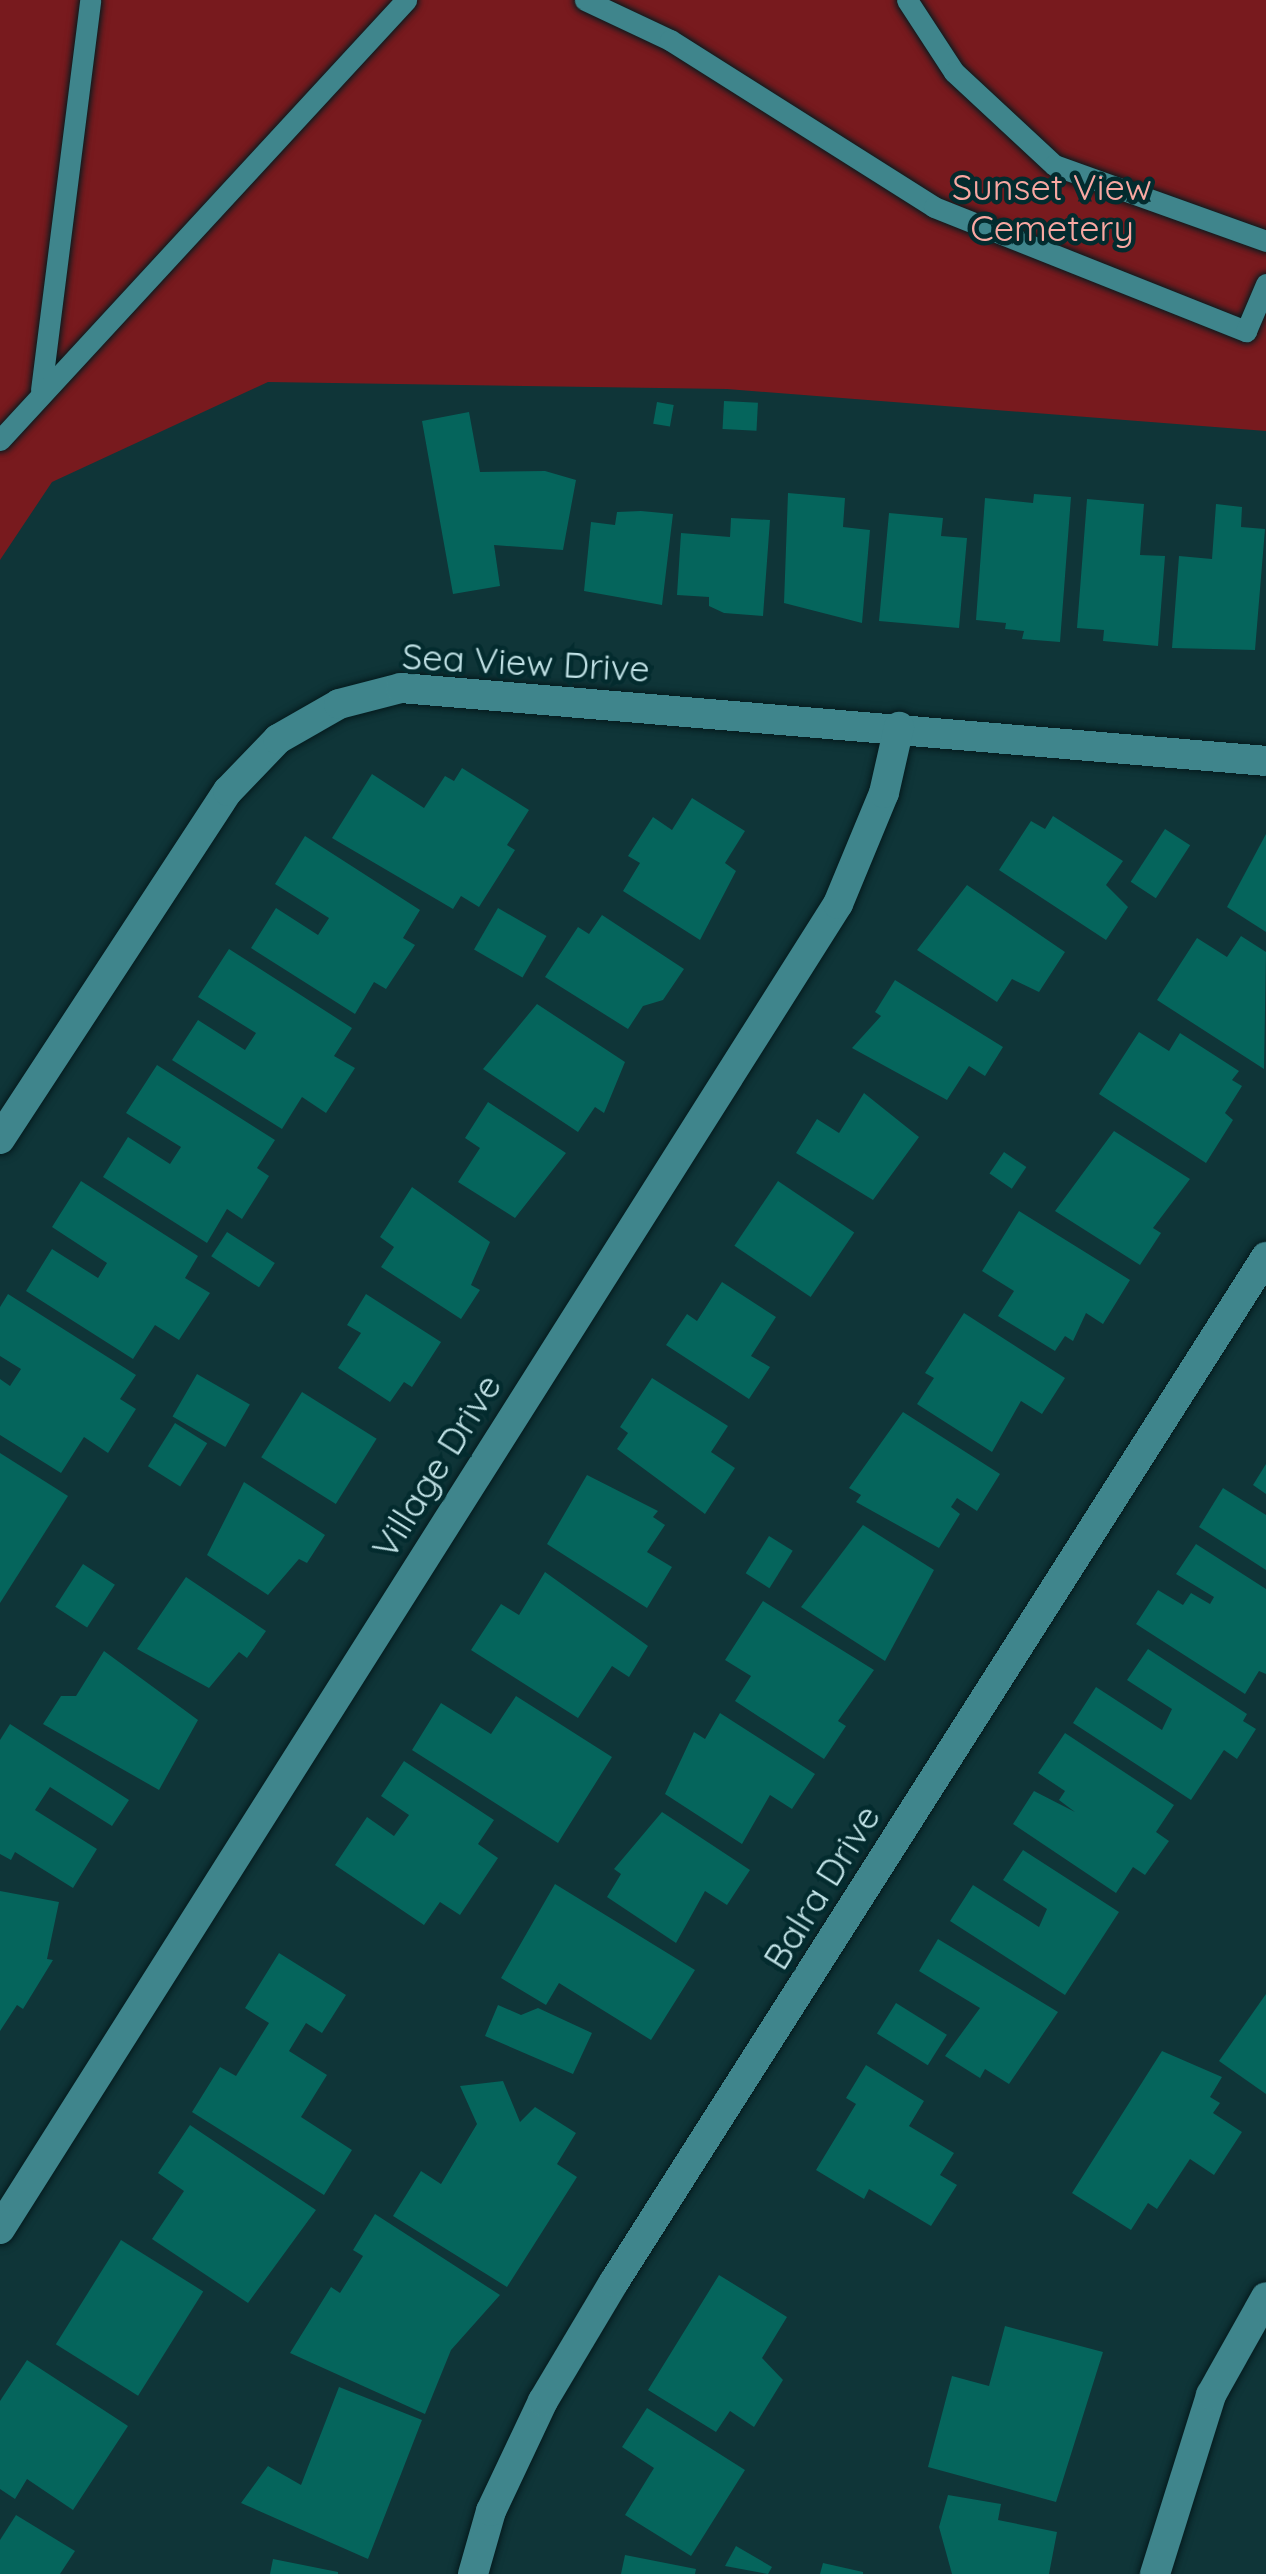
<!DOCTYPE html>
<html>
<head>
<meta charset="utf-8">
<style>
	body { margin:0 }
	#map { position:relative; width:1266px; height:2574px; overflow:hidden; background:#0f3538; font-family:Quicksand,sans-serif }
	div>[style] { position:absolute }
	.green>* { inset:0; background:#781a1e }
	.building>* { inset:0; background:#05655c; transform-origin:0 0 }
	.roads { filter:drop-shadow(0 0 3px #051a1d) drop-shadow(0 0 3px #051a1d) }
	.lane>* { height:21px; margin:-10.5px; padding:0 10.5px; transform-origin:10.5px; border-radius:10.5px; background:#3f858c }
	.street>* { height:30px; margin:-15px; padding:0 15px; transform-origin:15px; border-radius:15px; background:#3f858c }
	span { translate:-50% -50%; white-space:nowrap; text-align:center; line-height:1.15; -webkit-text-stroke:9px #032b2e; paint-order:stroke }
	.park-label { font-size:36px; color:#f9a8a2 }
	.street-label { font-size:36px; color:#c0e1e5 }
</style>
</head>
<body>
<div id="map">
	<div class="green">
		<div style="clip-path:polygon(0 0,1266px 0,1266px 431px,727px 389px,268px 382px,52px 482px,0 560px)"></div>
	</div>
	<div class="building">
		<div style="left:724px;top:401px;width:34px;height:28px;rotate:3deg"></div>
		<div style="left:657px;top:402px;width:17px;height:22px;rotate:10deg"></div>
		<div style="clip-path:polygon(469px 412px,480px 472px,545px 471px,576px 480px,563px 550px,494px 545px,500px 586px,453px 594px,422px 421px)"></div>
		<div style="clip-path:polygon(788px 493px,845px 498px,843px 527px,870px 530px,862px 623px,784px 603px)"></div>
		<div style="clip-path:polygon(1034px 494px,1071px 497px,1060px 642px,1022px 639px,1024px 631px,1005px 629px,1006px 623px,976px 620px,985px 498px,1033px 503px)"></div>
		<div style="clip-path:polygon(1087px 499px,1144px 504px,1140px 555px,1165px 556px,1158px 646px,1103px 641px,1104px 630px,1077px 628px)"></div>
		<div style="clip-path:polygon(1216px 504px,1242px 507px,1241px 527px,1265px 529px,1255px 650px,1172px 648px,1179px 556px,1212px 559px)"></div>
		<div style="clip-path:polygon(641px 511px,673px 514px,662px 605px,584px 591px,591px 522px,615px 525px,617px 512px)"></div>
		<div style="clip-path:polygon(889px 513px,943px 518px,941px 536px,967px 538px,959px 628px,879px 621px)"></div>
		<div style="clip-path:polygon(731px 518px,770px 520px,763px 616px,724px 613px,709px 606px,709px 597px,677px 595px,681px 533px,730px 537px)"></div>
		<div style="clip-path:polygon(462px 768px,529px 810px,507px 845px,515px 850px,479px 907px,461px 896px,453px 909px,332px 838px,372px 774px,424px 808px,445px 776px,454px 781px)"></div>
		<div style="clip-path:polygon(692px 798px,745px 831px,725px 863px,736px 871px,700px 940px,623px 891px,640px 863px,628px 856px,653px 817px,672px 830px)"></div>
		<div style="clip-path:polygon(1053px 816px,1123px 861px,1106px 885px,1128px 907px,1106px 940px,999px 870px,1031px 821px,1045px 829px)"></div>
		<div style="left:1165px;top:829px;width:30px;height:63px;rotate:33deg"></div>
		<div style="clip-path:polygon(1266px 834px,1266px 932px,1227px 907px)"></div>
		<div style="clip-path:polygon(305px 836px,420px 910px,403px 938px,415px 945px,386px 989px,374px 982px,355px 1014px,251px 948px,276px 908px,318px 935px,329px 918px,275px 884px)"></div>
		<div style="clip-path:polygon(967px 885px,1065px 952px,1039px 992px,1012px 979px,997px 1002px,917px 950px)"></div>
		<div style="left:498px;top:908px;width:56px;height:48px;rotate:30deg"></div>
		<div style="clip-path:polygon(602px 915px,684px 969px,663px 1000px,643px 1006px,628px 1029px,545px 977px,578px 927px,589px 934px)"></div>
		<div style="clip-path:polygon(1241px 936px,1266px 952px,1264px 1069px,1157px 1000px,1197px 938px,1227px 957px)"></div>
		<div style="clip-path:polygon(229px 949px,352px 1028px,334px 1056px,355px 1068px,326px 1113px,302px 1097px,282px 1129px,172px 1060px,198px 1020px,245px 1050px,256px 1033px,198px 997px)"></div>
		<div style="clip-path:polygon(895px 980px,1003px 1047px,985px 1076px,969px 1066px,947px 1100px,852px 1048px,881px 1016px,875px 1012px)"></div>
		<div style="clip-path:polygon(537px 1004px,625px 1062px,604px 1113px,595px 1107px,578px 1132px,483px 1069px)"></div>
		<div style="clip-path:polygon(1139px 1032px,1169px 1051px,1180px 1033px,1239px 1071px,1232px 1080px,1242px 1086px,1225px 1113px,1233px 1120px,1206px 1163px,1099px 1094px)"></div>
		<div style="clip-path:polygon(157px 1065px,275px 1140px,257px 1168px,269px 1176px,242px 1219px,227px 1209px,207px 1243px,103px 1177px,128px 1137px,170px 1164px,181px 1147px,126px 1113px)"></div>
		<div style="clip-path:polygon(864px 1093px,919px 1137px,873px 1200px,796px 1153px,817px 1119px,839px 1133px)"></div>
		<div style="clip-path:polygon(488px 1102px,566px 1153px,515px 1218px,458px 1182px,480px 1148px,465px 1138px)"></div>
		<div style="clip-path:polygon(1114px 1131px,1190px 1179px,1153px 1228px,1161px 1233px,1140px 1265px,1055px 1211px)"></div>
		<div style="left:1004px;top:1152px;width:27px;height:26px;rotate:34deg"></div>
		<div style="clip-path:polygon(81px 1181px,198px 1256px,185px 1278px,210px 1293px,179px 1340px,155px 1325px,133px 1359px,26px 1291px,52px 1249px,98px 1278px,107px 1263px,52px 1227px)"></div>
		<div style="left:778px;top:1181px;width:92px;height:78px;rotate:34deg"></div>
		<div style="clip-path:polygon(412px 1187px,490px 1242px,471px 1285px,480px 1290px,461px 1319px,381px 1267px,394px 1247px,380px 1237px)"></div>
		<div style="clip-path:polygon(1019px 1211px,1130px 1280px,1103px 1324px,1086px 1313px,1073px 1341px,1065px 1336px,1055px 1351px,998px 1316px,1014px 1291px,982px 1271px)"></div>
		<div style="left:227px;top:1232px;width:57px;height:29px;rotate:33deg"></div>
		<div style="clip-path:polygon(722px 1282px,776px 1317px,751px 1356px,770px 1367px,749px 1399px,666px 1345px,687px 1314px,697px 1321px)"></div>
		<div style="clip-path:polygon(8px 1294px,136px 1375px,120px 1399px,136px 1409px,108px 1453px,84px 1437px,61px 1473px,0 1435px,0 1379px,10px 1386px,21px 1369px,0 1356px,0 1307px)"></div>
		<div style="clip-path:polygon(366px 1294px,441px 1342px,412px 1387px,404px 1382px,390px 1402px,338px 1368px,361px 1333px,347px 1325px)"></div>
		<div style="clip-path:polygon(964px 1313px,1065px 1378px,1042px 1414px,1021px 1401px,992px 1452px,917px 1404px,934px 1378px,925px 1373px)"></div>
		<div style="left:197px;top:1374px;width:61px;height:49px;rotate:30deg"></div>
		<div style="clip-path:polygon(652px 1378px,728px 1426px,711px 1452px,735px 1468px,705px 1514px,617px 1449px,628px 1433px,620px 1427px)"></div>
		<div style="left:302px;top:1392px;width:88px;height:77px;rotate:32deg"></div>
		<div style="clip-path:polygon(903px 1412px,1000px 1474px,977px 1511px,957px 1498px,951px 1507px,960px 1514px,939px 1548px,856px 1502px,861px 1495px,849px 1488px)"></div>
		<div style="left:175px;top:1423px;width:38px;height:51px;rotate:32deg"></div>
		<div style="clip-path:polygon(0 1453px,68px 1496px,0 1603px)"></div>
		<div style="clip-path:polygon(1266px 1464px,1266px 1494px,1253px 1485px)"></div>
		<div style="clip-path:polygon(587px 1475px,658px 1511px,653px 1517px,665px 1525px,647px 1552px,672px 1567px,647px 1608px,547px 1544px)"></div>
		<div style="clip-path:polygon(244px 1482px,325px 1535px,307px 1563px,299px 1559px,268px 1595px,207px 1555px)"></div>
		<div style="clip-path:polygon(1223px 1488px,1266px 1515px,1266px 1570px,1199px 1527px)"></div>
		<div style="clip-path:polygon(863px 1525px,934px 1570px,885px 1661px,801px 1607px)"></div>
		<div style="left:769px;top:1536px;width:28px;height:44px;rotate:32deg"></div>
		<div style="clip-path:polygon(1196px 1544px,1266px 1589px,1266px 1674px,1259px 1671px,1245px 1694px,1136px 1624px,1158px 1590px,1183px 1605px,1191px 1593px,1210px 1604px,1214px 1597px,1176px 1574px)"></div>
		<div style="left:83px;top:1564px;width:38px;height:51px;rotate:33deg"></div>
		<div style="clip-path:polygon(545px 1572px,648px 1646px,629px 1677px,612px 1666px,578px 1718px,471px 1650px,501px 1604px,519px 1615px)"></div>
		<div style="clip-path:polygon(186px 1577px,266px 1631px,247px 1658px,239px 1652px,209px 1688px,137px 1649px)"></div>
		<div style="clip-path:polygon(763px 1601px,874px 1670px,838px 1721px,846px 1726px,824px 1759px,735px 1701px,751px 1676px,725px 1660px)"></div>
		<div style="clip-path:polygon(1148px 1649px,1247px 1714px,1243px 1721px,1256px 1729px,1237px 1759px,1224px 1750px,1191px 1800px,1073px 1723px,1096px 1687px,1162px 1730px,1172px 1709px,1127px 1680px)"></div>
		<div style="clip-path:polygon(104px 1651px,198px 1720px,159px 1790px,43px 1724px,61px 1696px,76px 1696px)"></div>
		<div style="clip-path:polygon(516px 1696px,612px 1757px,558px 1843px,412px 1750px,441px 1703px,491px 1734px)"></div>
		<div style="clip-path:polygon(720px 1713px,815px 1774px,792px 1809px,770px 1795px,742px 1844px,665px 1794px,694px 1732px,705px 1739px)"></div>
		<div style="clip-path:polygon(10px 1724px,129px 1800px,112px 1826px,50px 1787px,35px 1810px,97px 1849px,73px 1888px,15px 1852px,11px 1860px,0 1854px,0 1740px)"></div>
		<div style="clip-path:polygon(1065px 1733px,1174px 1805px,1156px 1832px,1169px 1841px,1145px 1875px,1133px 1867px,1116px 1893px,1013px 1824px,1034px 1791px,1075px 1812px,1059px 1800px,1065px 1791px,1038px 1773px)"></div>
		<div style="clip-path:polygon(404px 1761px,494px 1820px,478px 1844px,498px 1858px,460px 1915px,440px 1902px,424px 1925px,335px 1865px,367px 1817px,394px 1836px,409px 1815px,381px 1796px)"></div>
		<div style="clip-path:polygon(662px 1812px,750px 1870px,727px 1905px,705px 1891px,676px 1943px,607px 1897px,621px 1874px,614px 1869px)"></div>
		<div style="clip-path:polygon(1023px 1850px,1119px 1912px,1065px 1995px,950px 1921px,973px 1885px,1039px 1927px,1047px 1909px,1003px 1880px)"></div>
		<div style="clip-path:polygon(555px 1884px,695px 1970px,651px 2040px,559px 1983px,546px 2005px,501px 1978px)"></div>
		<div style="clip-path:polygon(0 1891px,59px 1902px,47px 1959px,53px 1960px,23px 2009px,17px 2005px,0 2031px)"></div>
		<div style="clip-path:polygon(938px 1939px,1058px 2012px,1009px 2084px,985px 2069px,980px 2078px,945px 2056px,980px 2008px,919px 1971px)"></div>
		<div style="clip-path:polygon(279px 1953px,346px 1995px,322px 2033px,306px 2023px,289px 2051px,327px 2075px,301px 2117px,352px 2150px,324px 2195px,192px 2112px,220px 2067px,236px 2076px,269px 2023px,245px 2008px)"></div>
		<div style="clip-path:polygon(1266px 1994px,1266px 2094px,1219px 2061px)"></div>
		<div style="left:896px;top:2003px;width:60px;height:36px;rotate:32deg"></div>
		<div style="clip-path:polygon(498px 2005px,521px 2015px,538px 2008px,592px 2033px,573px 2074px,485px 2036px)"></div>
		<div style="clip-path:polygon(1162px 2051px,1222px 2077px,1210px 2097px,1220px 2103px,1213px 2113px,1242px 2132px,1214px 2175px,1190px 2159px,1157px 2209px,1148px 2203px,1131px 2230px,1072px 2193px)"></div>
		<div style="clip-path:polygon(866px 2065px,924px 2101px,909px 2126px,954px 2153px,940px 2175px,957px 2185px,931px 2226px,869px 2189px,864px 2199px,816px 2170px,856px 2104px,846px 2098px)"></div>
		<div style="clip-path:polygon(503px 2081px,520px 2122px,535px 2107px,576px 2133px,557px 2164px,577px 2177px,507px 2287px,393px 2216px,421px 2171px,441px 2184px,477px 2124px,460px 2086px)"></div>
		<div style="clip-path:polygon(190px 2125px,316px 2210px,248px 2303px,152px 2239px,184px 2191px,158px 2173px)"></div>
		<div style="clip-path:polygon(375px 2214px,500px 2295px,451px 2350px,425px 2414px,290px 2353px,331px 2287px,340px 2293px,363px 2256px,353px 2250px)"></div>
		<div style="left:121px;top:2240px;width:97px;height:123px;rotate:32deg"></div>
		<div style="clip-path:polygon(719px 2275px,787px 2317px,762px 2358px,783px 2380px,754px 2427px,730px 2411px,716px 2432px,648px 2390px)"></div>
		<div style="clip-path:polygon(1005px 2326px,1103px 2352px,1056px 2502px,928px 2467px,952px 2376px,989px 2386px)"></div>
		<div style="clip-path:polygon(27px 2360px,128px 2426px,73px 2510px,27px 2479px,15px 2499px,0 2489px,0 2401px)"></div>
		<div style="clip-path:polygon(339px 2387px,422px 2420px,368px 2559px,241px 2503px,268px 2466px,301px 2485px)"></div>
		<div style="clip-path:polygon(647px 2408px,745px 2470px,691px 2556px,625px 2515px,654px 2468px,622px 2447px)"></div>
		<div style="clip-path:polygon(948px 2495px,1001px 2504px,998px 2520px,1057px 2532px,1049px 2574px,952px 2574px,939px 2527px)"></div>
		<div style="clip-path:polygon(16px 2515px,75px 2551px,60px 2574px,0 2574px,0 2540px)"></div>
		<div style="clip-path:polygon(736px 2546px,772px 2567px,768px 2574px,725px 2566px)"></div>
		<div style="clip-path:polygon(625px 2555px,696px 2569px,695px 2574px,621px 2574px)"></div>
		<div style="clip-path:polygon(273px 2559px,338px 2572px,338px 2574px,270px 2574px)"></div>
		<div style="clip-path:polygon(823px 2563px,863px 2572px,863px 2574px,820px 2574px)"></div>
	</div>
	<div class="roads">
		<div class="lane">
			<div style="left:585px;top:0;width:94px;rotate:25.2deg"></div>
			<div style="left:670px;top:40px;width:312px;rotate:32.3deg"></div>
			<div style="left:934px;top:207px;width:336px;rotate:21.7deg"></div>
			<div style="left:1246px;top:331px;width:51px;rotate:-66.9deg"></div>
			<div style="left:907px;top:0;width:86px;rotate:56.9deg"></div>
			<div style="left:954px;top:72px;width:137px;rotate:42.9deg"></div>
			<div style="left:1054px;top:165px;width:225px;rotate:19.7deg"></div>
			<div style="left:41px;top:390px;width:393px;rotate:-82.8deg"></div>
			<div style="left:0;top:440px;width:599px;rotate:-47.3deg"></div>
		</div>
		<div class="street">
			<div style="left:0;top:1139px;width:416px;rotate:-56.8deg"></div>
			<div style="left:228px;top:791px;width:72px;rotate:-46.1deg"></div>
			<div style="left:278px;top:739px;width:70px;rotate:-29.8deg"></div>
			<div style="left:339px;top:704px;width:64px;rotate:-14.5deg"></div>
			<div style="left:401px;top:688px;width:868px;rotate:4.82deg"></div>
			<div style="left:0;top:2229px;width:1568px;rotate:-57.69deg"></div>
			<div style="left:838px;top:904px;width:120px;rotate:-67.5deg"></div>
			<div style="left:884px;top:793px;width:68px;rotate:-77.2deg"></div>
			<div style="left:473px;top:2574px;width:66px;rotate:-74.1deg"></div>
			<div style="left:491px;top:2511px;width:122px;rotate:-64.7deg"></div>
			<div style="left:543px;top:2401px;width:139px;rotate:-59.2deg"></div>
			<div style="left:614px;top:2282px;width:1215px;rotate:-57.54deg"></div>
			<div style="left:1155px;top:2574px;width:188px;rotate:-72.6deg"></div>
			<div style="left:1211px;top:2395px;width:112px;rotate:-60.7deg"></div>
		</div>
	</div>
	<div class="park-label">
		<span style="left:1052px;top:207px">Sunset View<br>Cemetery</span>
	</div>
	<div class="street-label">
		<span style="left:526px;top:662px;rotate:3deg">Sea View Drive</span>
		<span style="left:436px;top:1466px;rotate:-58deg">Village Drive</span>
		<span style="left:821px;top:1887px;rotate:-58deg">Balra Drive</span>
	</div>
</div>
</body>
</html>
